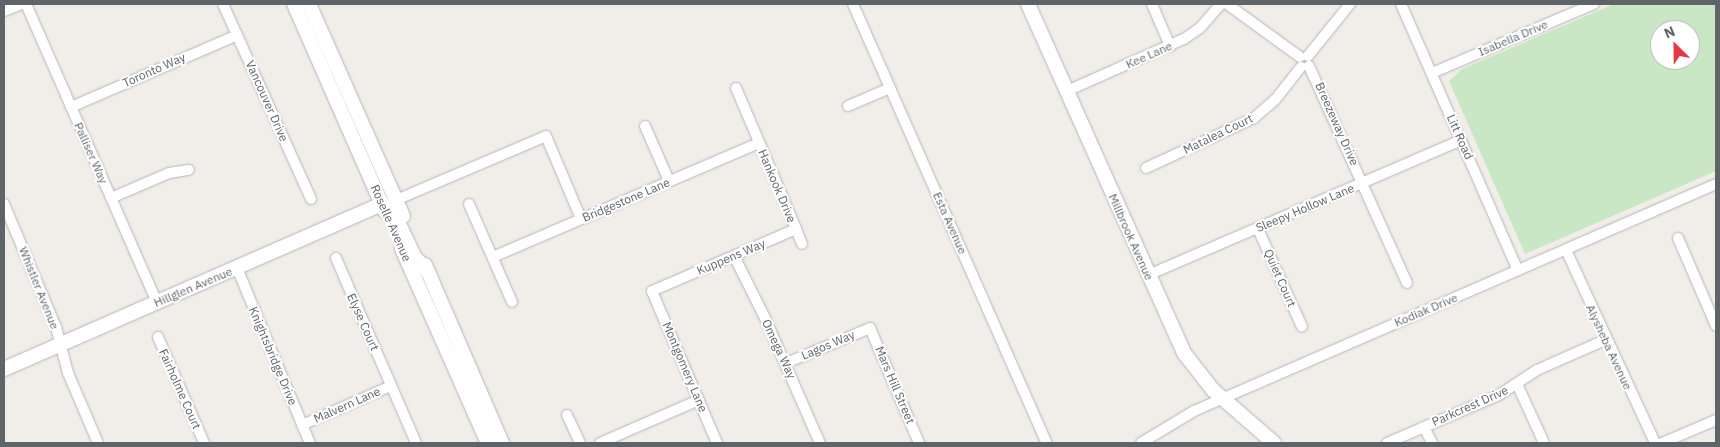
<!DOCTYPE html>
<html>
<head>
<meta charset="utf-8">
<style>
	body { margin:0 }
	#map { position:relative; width:1720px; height:447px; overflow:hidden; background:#f1ede8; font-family:"IBM Plex Sans",sans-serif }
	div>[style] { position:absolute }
	.green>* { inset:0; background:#cae7c5 }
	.roads { filter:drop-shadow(0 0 1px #b3b6ba) drop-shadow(0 0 1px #b3b6ba) }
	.street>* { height:10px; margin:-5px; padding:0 5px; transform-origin:5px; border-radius:5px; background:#fff }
	.secondary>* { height:14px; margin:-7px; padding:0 7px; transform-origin:7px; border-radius:7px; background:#fff }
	span { translate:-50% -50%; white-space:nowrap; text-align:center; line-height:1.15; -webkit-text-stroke:4px #fff; paint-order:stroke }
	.street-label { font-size:12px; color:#5f6468 }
	.frame { position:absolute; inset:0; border:5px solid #5f6468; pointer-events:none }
	.north { position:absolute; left:1650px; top:20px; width:50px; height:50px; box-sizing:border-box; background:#fff; border:1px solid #bfc1c3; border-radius:50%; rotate:337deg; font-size:14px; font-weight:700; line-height:20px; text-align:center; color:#5f6468 }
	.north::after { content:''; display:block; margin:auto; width:18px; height:22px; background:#e73745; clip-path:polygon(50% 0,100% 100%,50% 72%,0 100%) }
</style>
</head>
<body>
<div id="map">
	<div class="green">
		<div style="clip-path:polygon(evenodd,1614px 4px,1716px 4px,1716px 171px,1525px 254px,1449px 81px,1462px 69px,1614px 4px,1660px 30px,1690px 30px,1690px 60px,1660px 60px,1660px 30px)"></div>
	</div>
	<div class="roads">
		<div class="street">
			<div style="left:26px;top:4px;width:326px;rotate:66.3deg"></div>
			<div style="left:223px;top:4px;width:214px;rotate:65.7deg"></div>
			<div style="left:853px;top:4px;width:480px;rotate:66.2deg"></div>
			<div style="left:1152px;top:4px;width:46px;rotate:66.8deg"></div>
			<div style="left:1227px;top:4px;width:90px;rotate:36deg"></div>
			<div style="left:1401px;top:4px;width:291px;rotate:66.3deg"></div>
			<div style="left:4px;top:11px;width:18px;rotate:-22deg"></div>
			<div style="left:1308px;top:56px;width:67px;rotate:-51.1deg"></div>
			<div style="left:1309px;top:66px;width:238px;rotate:65.7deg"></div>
			<div style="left:1432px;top:73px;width:176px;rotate:-23.1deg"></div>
			<div style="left:736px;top:88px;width:153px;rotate:66.9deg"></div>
			<div style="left:1067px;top:91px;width:128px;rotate:-24deg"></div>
			<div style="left:1184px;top:39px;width:19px;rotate:-35deg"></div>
			<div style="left:1200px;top:28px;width:32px;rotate:-49deg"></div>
			<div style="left:848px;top:106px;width:46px;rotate:-23.2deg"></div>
			<div style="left:71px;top:107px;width:181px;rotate:-23.4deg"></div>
			<div style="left:645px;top:126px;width:60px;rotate:66.4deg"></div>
			<div style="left:1146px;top:168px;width:119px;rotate:-24.8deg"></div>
			<div style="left:1254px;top:118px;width:28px;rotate:-41deg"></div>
			<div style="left:1275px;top:100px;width:42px;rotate:-51.8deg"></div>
			<div style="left:111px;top:198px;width:63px;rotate:-23.3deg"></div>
			<div style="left:169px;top:173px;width:20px;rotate:-9deg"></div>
			<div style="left:396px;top:200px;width:163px;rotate:-23.1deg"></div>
			<div style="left:546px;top:136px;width:90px;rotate:67.1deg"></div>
			<div style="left:4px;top:204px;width:134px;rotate:67.1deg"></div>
			<div style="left:56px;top:327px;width:48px;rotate:75.4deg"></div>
			<div style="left:68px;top:373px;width:76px;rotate:66.8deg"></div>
			<div style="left:469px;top:204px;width:107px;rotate:66.3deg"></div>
			<div style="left:1258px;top:229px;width:107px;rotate:65.8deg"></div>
			<div style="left:1678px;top:238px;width:96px;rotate:66.6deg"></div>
			<div style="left:1566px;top:250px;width:213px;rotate:65.2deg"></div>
			<div style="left:734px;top:256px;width:69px;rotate:63.4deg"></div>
			<div style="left:765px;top:318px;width:137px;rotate:66.3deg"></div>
			<div style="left:493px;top:257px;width:289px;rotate:-23.2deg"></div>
			<div style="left:336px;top:258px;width:202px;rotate:66.6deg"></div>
			<div style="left:237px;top:268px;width:190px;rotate:67.4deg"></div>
			<div style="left:1148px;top:275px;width:341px;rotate:-23.3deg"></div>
			<div style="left:158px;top:337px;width:116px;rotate:66.5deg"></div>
			<div style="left:786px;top:363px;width:91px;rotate:-22.6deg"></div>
			<div style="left:870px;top:328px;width:125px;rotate:66.9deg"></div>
			<div style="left:1517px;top:384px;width:65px;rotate:65.4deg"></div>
			<div style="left:567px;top:415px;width:31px;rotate:65deg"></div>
			<div style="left:302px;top:425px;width:97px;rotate:-23.7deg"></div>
			<div style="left:1424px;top:427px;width:18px;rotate:63deg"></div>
			<div style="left:600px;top:443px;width:108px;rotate:-23.5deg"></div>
			<div style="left:717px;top:443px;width:165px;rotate:-113.2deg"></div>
			<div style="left:652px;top:291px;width:157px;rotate:-23.3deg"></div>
			<div style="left:796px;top:229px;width:16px;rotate:68deg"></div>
			<div style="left:1141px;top:443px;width:62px;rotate:-31.1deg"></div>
			<div style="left:1194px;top:411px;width:569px;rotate:-23.5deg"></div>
			<div style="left:1387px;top:443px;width:122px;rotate:-23.2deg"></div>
			<div style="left:1499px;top:395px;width:45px;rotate:-33.3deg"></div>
			<div style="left:1537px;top:370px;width:74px;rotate:-23.8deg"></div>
			<div style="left:1662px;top:443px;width:59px;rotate:-23.1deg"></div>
		</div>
		<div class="secondary">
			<div style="left:294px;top:4px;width:226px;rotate:66.3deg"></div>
			<div style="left:309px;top:4px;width:232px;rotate:66.1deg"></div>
			<div style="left:1028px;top:4px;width:382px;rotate:65.9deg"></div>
			<div style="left:1184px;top:353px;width:47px;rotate:51.9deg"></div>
			<div style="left:1213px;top:390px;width:81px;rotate:41deg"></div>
			<div style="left:402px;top:249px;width:212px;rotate:66.1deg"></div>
			<div style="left:425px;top:265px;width:194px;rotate:66.6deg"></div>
			<div style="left:4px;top:369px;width:412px;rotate:-23.6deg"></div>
			<div style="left:382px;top:204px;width:13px;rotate:32deg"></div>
			<div style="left:393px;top:211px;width:50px;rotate:65deg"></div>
			<div style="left:414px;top:256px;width:21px;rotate:49deg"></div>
		</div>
	</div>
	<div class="street-label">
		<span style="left:1513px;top:38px;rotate:-23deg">Isabella Drive</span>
		<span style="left:1149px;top:55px;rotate:-24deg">Kee Lane</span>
		<span style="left:154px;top:70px;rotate:-24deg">Toronto Way</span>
		<span style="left:267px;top:101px;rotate:66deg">Vancouver Drive</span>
		<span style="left:1337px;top:124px;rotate:66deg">Breezeway Drive</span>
		<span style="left:1218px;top:134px;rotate:-26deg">Matalea Court</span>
		<span style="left:1460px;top:137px;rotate:66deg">Litt Road</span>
		<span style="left:91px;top:153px;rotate:66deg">Palliser Way</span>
		<span style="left:777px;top:186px;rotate:67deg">Hankook Drive</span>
		<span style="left:626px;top:200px;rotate:-23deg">Bridgestone Lane</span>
		<span style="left:1305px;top:208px;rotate:-23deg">Sleepy Hollow Lane</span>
		<span style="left:391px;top:223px;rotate:66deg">Roselle Avenue</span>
		<span style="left:950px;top:223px;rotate:66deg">Esta Avenue</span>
		<span style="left:1131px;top:237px;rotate:66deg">Millbrook Avenue</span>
		<span style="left:731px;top:257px;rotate:-23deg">Kuppens Way</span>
		<span style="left:1280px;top:278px;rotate:66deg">Quiet Court</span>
		<span style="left:193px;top:287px;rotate:-23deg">Hillglen Avenue</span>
		<span style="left:39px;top:288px;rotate:68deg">Whistler Avenue</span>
		<span style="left:1426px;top:310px;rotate:-23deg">Kodiak Drive</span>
		<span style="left:363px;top:322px;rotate:66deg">Elyse Court</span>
		<span style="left:828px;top:345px;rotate:-23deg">Lagos Way</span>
		<span style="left:1609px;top:347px;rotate:65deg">Alysheba Avenue</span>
		<span style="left:779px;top:349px;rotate:65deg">Omega Way</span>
		<span style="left:273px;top:356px;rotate:67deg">Knightsbridge Drive</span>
		<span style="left:685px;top:367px;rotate:67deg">Montgomery Lane</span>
		<span style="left:895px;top:385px;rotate:67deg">Mars Hill Street</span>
		<span style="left:180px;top:389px;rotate:66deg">Fairholme Court</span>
		<span style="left:347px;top:405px;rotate:-24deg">Malvern Lane</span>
		<span style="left:1470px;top:406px;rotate:-24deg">Parkcrest Drive</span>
	</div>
	<div class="frame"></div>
	<div class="north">N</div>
</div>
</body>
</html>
